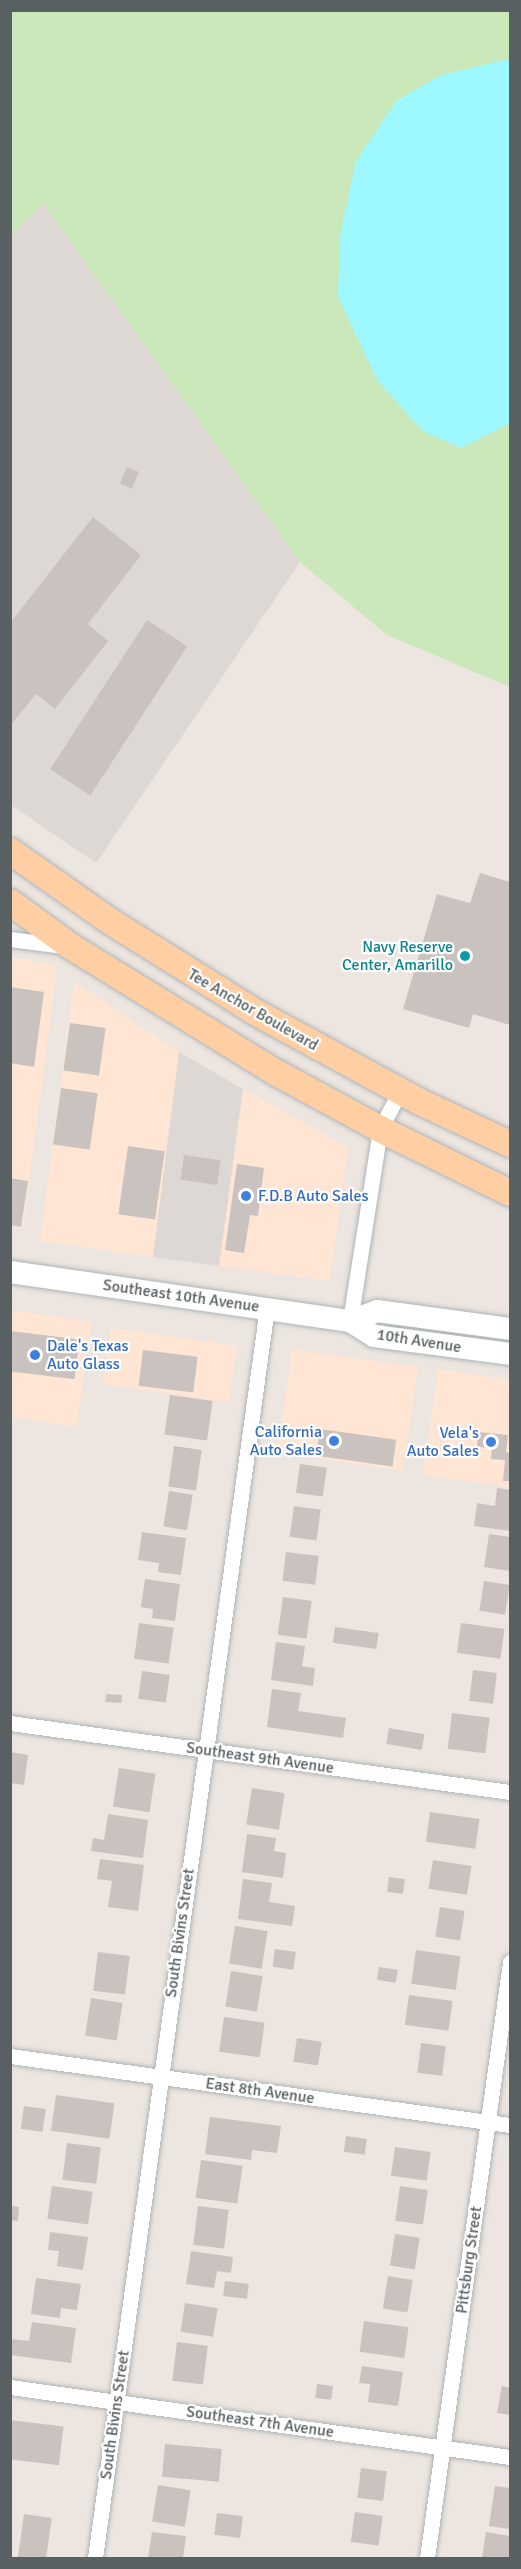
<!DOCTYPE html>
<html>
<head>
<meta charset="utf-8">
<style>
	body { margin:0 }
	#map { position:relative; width:521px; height:2569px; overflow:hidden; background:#ede5df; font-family:Signika,sans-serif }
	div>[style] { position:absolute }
	.commercial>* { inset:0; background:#ffe5d3; transform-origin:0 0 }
	.industrial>* { inset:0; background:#ddd8d4 }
	.green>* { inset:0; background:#cae8b9 }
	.water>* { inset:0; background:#9ef8ff }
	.building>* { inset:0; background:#cac2be; transform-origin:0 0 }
	.roads { filter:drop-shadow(0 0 2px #aeb5b7) drop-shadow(0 0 2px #aeb5b7) }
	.minor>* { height:15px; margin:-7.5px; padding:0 7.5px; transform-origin:7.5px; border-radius:7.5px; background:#fff }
	.secondary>* { height:22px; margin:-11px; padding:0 11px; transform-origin:11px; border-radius:11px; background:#fff }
	.primary>* { height:26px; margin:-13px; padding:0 13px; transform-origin:13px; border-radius:13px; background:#ffcfa3 }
	.dots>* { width:16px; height:16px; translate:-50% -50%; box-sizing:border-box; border:3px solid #fff; border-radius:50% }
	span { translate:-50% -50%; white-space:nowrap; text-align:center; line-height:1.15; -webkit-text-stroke:4.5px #fff; paint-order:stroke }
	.culture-label { font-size:16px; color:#0d838f }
	.right { translate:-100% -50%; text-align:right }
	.street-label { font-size:16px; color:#586062 }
	.shop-label { font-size:16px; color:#366cbe }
	.left { translate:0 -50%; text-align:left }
	.frame { position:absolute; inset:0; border:12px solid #586062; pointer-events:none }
</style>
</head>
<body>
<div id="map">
	<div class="commercial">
		<div style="clip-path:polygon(11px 958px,55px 964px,56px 974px,23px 1229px,11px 1227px)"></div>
		<div style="clip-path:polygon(74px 981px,179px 1052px,153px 1257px,40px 1241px)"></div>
		<div style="clip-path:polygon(243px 1089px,348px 1147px,330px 1281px,219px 1266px)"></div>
		<div style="clip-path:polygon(11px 1310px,92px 1322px,76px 1427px,11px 1417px)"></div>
		<div style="left:111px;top:1328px;width:127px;height:57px;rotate:8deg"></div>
		<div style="left:292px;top:1349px;width:127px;height:105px;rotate:8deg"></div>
		<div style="clip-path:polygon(438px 1369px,510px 1380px,510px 1487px,423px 1475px)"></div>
	</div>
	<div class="industrial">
		<div style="clip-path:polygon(43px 203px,300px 562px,96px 863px,11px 805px,10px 234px)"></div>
		<div style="clip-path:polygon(179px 1052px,243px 1089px,219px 1266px,153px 1257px)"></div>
	</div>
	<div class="green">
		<div style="clip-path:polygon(11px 11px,510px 11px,510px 687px,387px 635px,300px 562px,43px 203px,11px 234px)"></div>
	</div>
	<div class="water">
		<div style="clip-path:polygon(504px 60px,510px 60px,510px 423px,461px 448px,423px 431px,377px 380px,338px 297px,340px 236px,356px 161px,396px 101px,441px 75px)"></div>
	</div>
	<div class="building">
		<div style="left:127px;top:467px;width:13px;height:18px;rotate:23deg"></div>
		<div style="clip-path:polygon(93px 517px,141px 555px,88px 624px,108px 641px,55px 709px,36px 694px,10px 726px,10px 623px)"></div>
		<div style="left:147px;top:620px;width:48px;height:178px;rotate:33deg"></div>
		<div style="clip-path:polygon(480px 873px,510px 882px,510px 1025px,473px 1014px,469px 1028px,403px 1009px,437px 894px,470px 903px)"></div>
		<div style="clip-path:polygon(10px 987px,44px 992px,34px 1067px,10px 1063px)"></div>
		<div style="left:70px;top:1023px;width:36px;height:48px;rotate:8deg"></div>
		<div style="left:61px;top:1088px;width:37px;height:57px;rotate:8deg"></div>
		<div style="left:128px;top:1146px;width:37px;height:69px;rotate:8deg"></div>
		<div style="left:184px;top:1155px;width:37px;height:25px;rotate:8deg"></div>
		<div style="clip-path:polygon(237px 1164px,264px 1168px,258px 1216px,250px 1215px,244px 1253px,225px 1250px)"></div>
		<div style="clip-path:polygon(10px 1178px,28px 1181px,21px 1227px,10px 1225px)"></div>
		<div style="left:10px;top:1331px;width:70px;height:40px;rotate:7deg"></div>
		<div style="left:143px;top:1350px;width:55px;height:36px;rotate:7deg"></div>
		<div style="left:170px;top:1395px;width:43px;height:40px;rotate:8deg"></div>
		<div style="left:320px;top:1429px;width:77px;height:27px;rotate:8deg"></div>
		<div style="clip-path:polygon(478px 1432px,508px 1435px,506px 1452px,510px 1453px,510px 1481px,503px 1481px,505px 1460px,491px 1459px,492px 1448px,477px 1447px)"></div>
		<div style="left:174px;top:1446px;width:28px;height:41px;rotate:8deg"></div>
		<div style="left:300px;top:1464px;width:27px;height:29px;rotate:8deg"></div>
		<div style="clip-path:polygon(497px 1488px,510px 1490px,510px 1531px,474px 1526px,477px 1503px,495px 1506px)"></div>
		<div style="left:169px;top:1491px;width:24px;height:36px;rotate:9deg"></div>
		<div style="left:294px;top:1506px;width:27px;height:31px;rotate:8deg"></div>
		<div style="clip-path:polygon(142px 1532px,186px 1538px,181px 1575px,158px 1572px,159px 1563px,138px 1560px)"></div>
		<div style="clip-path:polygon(489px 1534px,510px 1537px,510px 1571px,484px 1567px)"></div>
		<div style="left:286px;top:1552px;width:33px;height:29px;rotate:7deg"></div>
		<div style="clip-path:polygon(145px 1579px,180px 1584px,175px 1621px,152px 1618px,153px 1609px,141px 1607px)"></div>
		<div style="left:484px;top:1581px;width:26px;height:30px;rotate:9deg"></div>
		<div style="left:283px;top:1597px;width:29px;height:38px;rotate:8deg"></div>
		<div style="left:139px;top:1623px;width:35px;height:36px;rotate:8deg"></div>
		<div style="left:461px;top:1623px;width:44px;height:30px;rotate:8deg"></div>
		<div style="left:335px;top:1627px;width:44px;height:16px;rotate:8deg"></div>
		<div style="clip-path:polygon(276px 1642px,305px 1646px,302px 1666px,315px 1668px,313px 1686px,271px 1680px)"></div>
		<div style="left:473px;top:1670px;width:24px;height:31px;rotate:7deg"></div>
		<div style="left:142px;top:1671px;width:28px;height:28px;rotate:8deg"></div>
		<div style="clip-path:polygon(272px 1689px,301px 1693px,298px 1711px,346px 1718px,343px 1738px,267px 1727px)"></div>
		<div style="left:106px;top:1694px;width:16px;height:8px;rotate:4deg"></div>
		<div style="left:452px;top:1713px;width:38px;height:36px;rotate:7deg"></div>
		<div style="left:389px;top:1728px;width:36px;height:16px;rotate:10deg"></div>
		<div style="clip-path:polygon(10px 1752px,28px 1755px,24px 1785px,10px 1783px)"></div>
		<div style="left:119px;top:1768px;width:37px;height:39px;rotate:9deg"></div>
		<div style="left:252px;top:1788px;width:33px;height:37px;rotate:9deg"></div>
		<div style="left:430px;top:1812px;width:50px;height:30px;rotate:8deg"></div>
		<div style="clip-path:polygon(108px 1814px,148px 1820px,143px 1858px,91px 1851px,93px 1838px,104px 1840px)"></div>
		<div style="clip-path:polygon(247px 1834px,276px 1838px,274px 1851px,286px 1853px,283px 1878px,242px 1872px)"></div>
		<div style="clip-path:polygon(100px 1859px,144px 1865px,138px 1911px,108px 1907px,112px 1881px,97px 1879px)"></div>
		<div style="left:433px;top:1860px;width:39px;height:29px;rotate:9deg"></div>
		<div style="left:389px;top:1877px;width:16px;height:15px;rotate:7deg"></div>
		<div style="clip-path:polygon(243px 1879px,272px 1883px,269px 1902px,295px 1906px,292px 1926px,238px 1919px)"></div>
		<div style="left:440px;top:1907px;width:25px;height:30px;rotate:9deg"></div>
		<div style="left:235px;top:1926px;width:33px;height:38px;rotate:9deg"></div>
		<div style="left:275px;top:1949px;width:21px;height:18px;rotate:8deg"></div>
		<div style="left:416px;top:1950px;width:45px;height:34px;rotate:8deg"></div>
		<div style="left:98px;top:1952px;width:32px;height:39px;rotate:7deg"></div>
		<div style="left:379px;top:1967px;width:19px;height:13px;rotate:9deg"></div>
		<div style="left:231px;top:1971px;width:32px;height:36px;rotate:9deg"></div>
		<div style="left:409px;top:1995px;width:44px;height:30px;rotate:8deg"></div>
		<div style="left:91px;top:1998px;width:32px;height:38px;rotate:9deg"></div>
		<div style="left:224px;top:2017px;width:41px;height:35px;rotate:8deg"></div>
		<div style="left:297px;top:2038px;width:25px;height:24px;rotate:9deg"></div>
		<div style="left:421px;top:2043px;width:25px;height:30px;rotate:7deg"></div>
		<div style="left:56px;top:2095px;width:59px;height:36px;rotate:8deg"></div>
		<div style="left:24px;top:2106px;width:22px;height:23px;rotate:8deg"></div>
		<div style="clip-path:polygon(210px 2117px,281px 2126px,277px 2153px,252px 2150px,251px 2160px,205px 2154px)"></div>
		<div style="left:346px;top:2136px;width:21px;height:16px;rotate:8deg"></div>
		<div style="left:67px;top:2143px;width:34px;height:37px;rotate:7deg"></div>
		<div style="left:395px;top:2147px;width:36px;height:29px;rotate:8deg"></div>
		<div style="left:201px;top:2160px;width:42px;height:38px;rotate:8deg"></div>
		<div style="left:52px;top:2186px;width:41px;height:33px;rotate:8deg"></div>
		<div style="left:400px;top:2186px;width:28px;height:35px;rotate:8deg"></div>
		<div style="clip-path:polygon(10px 2206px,19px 2207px,18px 2221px,10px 2220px)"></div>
		<div style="left:198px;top:2206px;width:31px;height:39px;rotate:7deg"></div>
		<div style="clip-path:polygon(50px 2232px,88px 2237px,83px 2270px,57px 2266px,59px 2251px,48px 2250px)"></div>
		<div style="left:395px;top:2234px;width:25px;height:32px;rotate:9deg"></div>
		<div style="clip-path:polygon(191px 2251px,233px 2257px,231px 2273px,217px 2271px,214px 2288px,186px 2284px)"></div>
		<div style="left:388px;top:2276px;width:25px;height:33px;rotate:9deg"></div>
		<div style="clip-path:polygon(36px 2278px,81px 2284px,77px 2310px,61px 2308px,60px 2318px,31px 2314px)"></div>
		<div style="left:225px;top:2281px;width:24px;height:15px;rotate:7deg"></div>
		<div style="left:185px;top:2303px;width:33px;height:29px;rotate:9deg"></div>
		<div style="left:364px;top:2321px;width:45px;height:31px;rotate:8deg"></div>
		<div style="clip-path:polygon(32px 2322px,76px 2328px,71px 2363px,10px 2355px,10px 2339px,29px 2341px)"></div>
		<div style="left:177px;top:2342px;width:31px;height:39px;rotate:7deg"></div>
		<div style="clip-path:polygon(362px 2366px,403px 2372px,398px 2406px,368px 2402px,370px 2384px,359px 2383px)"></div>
		<div style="left:317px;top:2384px;width:16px;height:14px;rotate:7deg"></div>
		<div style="clip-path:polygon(502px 2386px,510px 2388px,510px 2415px,497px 2413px)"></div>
		<div style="left:10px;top:2420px;width:54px;height:39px;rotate:7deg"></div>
		<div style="left:165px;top:2444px;width:57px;height:33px;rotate:5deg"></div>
		<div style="left:361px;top:2468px;width:26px;height:30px;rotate:7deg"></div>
		<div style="left:158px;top:2485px;width:33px;height:37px;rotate:9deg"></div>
		<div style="clip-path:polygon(495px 2486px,510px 2488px,510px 2529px,489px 2526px)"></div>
		<div style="left:355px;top:2512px;width:28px;height:30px;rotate:8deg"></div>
		<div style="left:217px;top:2513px;width:26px;height:22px;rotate:7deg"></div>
		<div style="left:24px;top:2514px;width:28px;height:44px;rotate:8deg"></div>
		<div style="clip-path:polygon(152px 2532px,186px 2536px,183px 2558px,148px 2558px)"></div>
		<div style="clip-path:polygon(486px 2532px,510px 2536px,510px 2558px,482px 2558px)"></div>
	</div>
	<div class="roads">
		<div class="minor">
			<div style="left:10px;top:939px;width:54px;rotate:7.4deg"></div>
			<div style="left:350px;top:1321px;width:194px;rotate:-81.1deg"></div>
			<div style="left:380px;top:1129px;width:43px;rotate:-62.2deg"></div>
			<div style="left:10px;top:1723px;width:505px;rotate:7.86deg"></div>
			<div style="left:10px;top:2056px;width:505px;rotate:7.86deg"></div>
			<div style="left:10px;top:2387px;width:505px;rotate:7.97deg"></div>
			<div style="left:95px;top:2558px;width:1262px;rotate:-82.17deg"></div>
			<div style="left:427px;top:2558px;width:602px;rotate:-82.07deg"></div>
		</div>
		<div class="secondary">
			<div style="left:10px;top:1272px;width:344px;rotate:8.2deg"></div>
			<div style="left:350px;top:1321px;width:28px;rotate:32deg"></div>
			<div style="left:374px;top:1336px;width:137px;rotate:7.5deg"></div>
			<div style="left:350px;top:1321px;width:29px;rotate:-20deg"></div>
			<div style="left:377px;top:1311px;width:134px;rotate:7.7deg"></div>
		</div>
		<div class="primary">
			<div style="left:10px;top:851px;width:120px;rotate:35.1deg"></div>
			<div style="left:108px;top:920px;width:173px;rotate:32deg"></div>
			<div style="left:255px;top:1012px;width:186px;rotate:28.6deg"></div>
			<div style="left:418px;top:1101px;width:102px;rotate:25.1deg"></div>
			<div style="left:10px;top:902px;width:74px;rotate:36.3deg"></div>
			<div style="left:70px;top:946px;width:241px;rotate:31.6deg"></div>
			<div style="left:275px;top:1072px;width:119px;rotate:28.5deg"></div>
			<div style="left:380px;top:1129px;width:145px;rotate:26.2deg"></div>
		</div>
	</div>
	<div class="dots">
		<div style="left:465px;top:956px;background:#0f9aa8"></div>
		<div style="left:246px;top:1196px;background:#3f7fe0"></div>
		<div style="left:35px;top:1355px;background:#3f7fe0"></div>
		<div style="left:334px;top:1441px;background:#3f7fe0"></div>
		<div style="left:491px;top:1442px;background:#3f7fe0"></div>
	</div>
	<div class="culture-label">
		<span class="right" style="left:453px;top:956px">Navy Reserve<br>Center, Amarillo</span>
	</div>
	<div class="street-label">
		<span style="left:253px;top:1010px;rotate:30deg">Tee Anchor Boulevard</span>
		<span style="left:181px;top:1296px;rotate:8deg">Southeast 10th Avenue</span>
		<span style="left:419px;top:1341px;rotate:9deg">10th Avenue</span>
		<span style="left:260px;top:1758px;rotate:8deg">Southeast 9th Avenue</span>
		<span style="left:180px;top:1933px;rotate:-82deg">South Bivins Street</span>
		<span style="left:260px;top:2091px;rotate:8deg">East 8th Avenue</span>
		<span style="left:469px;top:2260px;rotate:-82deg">Pittsburg Street</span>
		<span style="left:115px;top:2415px;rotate:-82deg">South Bivins Street</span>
		<span style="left:260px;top:2422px;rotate:8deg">Southeast 7th Avenue</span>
	</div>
	<div class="shop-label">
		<span class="left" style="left:258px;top:1196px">F.D.B Auto Sales</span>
		<span class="left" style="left:47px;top:1355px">Dale's Texas<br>Auto Glass</span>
		<span class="right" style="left:322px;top:1441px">California<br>Auto Sales</span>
		<span class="right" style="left:479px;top:1442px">Vela's<br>Auto Sales</span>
	</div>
	<div class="frame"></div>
</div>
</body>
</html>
